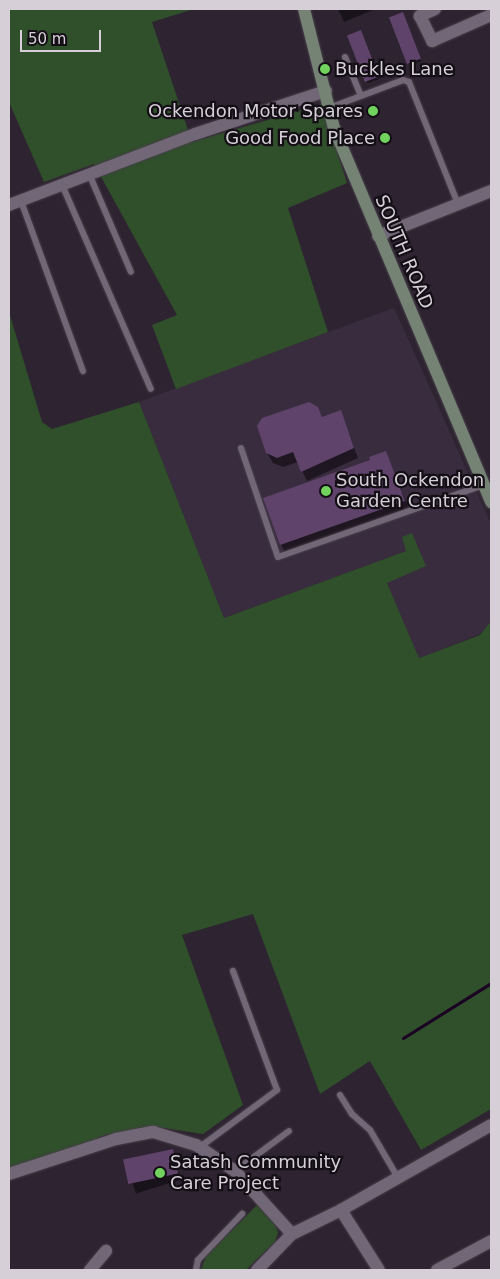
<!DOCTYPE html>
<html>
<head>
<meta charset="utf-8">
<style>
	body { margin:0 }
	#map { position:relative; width:500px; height:1279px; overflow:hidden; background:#2e2431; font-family:"DejaVu Sans",sans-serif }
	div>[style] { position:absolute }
	.built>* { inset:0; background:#392c3f }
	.green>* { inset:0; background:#304f2b }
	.shadow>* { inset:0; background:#0007; transform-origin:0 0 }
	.stream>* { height:3px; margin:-1.5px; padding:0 1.5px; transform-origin:1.5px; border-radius:1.5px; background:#1a0222 }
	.building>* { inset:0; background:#5f436a; transform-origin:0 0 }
	.roads { filter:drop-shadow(0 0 1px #483f4b) drop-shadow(0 0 1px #483f4b) }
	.lane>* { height:6px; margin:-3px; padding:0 3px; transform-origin:3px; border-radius:3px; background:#726776 }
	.street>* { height:12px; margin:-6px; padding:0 6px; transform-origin:6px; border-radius:6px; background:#726776 }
	.secondary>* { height:12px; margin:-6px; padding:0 6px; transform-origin:6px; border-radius:6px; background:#748373 }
	.dots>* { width:14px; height:14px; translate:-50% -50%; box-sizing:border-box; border:2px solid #130f15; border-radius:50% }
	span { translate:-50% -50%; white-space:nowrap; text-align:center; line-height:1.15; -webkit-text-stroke:4.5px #130f15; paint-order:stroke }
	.poi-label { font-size:18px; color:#d6cfd8 }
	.left { translate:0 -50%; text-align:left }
	.right { translate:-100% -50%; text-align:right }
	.street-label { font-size:18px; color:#d6cfd8 }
	.frame { position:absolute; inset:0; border:10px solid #d6cfd8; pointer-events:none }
	.scale { position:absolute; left:20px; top:30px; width:81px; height:22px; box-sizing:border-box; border:2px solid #d6cfd8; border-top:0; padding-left:6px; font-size:15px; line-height:18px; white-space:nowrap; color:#d6cfd8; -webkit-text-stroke:4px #130f15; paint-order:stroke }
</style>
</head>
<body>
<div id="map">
	<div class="built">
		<div style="clip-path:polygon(394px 308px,491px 524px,491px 621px,480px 634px,419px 658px,387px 583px,406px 551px,224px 618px,139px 402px)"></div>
	</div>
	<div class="green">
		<div style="clip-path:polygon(9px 9px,194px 9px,152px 22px,192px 142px,322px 104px,347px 183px,288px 208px,328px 332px,176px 389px,152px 325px,177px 315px,94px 164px,44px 182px,9px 102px)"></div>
		<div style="clip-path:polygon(9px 312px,42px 422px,52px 429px,139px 402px,224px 618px,406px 551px,402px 537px,412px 533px,426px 566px,387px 583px,419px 658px,480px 635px,491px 621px,491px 1109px,421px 1150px,370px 1061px,320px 1094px,253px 914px,182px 935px,243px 1105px,203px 1134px,157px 1127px,105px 1135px,9px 1174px)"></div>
		<div style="clip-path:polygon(257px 1205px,276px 1226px,278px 1233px,275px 1242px,246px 1270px,201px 1270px,206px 1256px)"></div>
	</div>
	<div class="shadow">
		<div style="clip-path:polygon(338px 9px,375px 9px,344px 22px)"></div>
		<div style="clip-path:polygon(403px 15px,421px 61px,410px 65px,409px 63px)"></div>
		<div style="clip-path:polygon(361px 34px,379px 79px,368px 83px,367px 82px)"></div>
		<div style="clip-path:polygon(317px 408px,323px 418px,340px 411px,358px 458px,307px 481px,298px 462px,283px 467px,273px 463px,267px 453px)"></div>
		<div style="clip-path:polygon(385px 452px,410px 511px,286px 554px,281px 544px,371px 460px)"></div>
		<div style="left:172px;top:1151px;width:30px;height:47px;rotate:73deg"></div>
	</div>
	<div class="stream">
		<div style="left:403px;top:1038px;width:104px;rotate:-32deg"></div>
	</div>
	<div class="building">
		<div style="left:403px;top:12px;width:50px;height:15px;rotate:69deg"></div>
		<div style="left:361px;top:30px;width:50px;height:15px;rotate:69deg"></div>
		<div style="clip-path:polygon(309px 402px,318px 407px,322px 417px,341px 410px,354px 448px,301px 472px,293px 452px,277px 458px,266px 453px,257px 426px,262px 418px)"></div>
		<div style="clip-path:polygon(386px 451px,405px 501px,280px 545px,263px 498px,370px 460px,369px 457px)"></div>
		<div style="left:173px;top:1149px;width:25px;height:51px;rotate:78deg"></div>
	</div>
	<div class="roads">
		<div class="lane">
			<div style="left:345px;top:57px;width:42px;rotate:67.7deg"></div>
			<div style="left:329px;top:108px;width:79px;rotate:-20.7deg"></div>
			<div style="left:403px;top:80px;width:6px;rotate:18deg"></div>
			<div style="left:409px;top:82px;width:131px;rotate:68.1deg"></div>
			<div style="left:90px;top:176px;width:104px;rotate:66.9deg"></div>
			<div style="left:63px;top:187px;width:220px;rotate:66.5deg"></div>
			<div style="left:21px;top:201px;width:181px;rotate:70deg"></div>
			<div style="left:241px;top:448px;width:115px;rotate:71.3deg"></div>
			<div style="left:278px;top:557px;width:218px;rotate:-19.3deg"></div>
			<div style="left:340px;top:1095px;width:22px;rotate:58deg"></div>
			<div style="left:352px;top:1114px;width:24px;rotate:42deg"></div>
			<div style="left:370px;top:1130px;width:56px;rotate:59.7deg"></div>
			<div style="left:200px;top:1147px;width:96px;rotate:-36.5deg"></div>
			<div style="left:277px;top:1090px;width:127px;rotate:-110.3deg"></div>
			<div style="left:235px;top:1171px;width:67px;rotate:-36.5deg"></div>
			<div style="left:196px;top:1270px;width:10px;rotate:-79deg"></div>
			<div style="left:198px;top:1260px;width:64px;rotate:-46.3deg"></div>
		</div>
		<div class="street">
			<div style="left:435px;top:9px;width:17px;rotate:155deg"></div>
			<div style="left:420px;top:16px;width:28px;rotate:64deg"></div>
			<div style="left:432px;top:41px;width:64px;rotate:-23.8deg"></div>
			<div style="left:9px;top:205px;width:199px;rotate:-20.9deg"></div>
			<div style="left:195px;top:134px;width:138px;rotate:-18.2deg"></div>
			<div style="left:378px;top:236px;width:122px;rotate:-21.7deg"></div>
			<div style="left:9px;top:1174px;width:113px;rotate:-18.1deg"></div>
			<div style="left:116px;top:1139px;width:38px;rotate:-11deg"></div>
			<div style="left:153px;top:1132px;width:45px;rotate:16.8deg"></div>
			<div style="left:196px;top:1145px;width:47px;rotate:33.7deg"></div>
			<div style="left:235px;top:1171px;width:85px;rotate:47.9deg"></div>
			<div style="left:292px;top:1234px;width:55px;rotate:-26.1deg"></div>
			<div style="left:341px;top:1210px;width:172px;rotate:-29.5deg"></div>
			<div style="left:341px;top:1210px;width:71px;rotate:57.7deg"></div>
			<div style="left:90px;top:1270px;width:25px;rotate:-50deg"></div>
			<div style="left:257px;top:1270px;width:50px;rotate:-45.8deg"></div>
			<div style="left:437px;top:1270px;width:61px;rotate:-28.2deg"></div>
		</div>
		<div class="secondary">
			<div style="left:304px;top:9px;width:123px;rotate:75.9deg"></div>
			<div style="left:334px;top:128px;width:406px;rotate:67.2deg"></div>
		</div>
	</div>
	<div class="dots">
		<div style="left:325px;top:69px;background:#71d35e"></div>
		<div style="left:373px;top:111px;background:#71d35e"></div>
		<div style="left:385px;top:138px;background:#71d35e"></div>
		<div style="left:326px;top:491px;background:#71d35e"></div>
		<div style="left:160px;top:1173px;background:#71d35e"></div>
	</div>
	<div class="poi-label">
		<span class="left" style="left:335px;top:69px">Buckles Lane</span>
		<span class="right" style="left:363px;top:111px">Ockendon Motor Spares</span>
		<span class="right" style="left:375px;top:138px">Good Food Place</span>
		<span class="left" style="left:336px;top:491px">South Ockendon<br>Garden Centre</span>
		<span class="left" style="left:170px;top:1173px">Satash Community<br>Care Project</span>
	</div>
	<div class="street-label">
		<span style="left:404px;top:252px;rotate:67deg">SOUTH ROAD</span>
	</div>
	<div class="frame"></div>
	<div class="scale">50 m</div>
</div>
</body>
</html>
